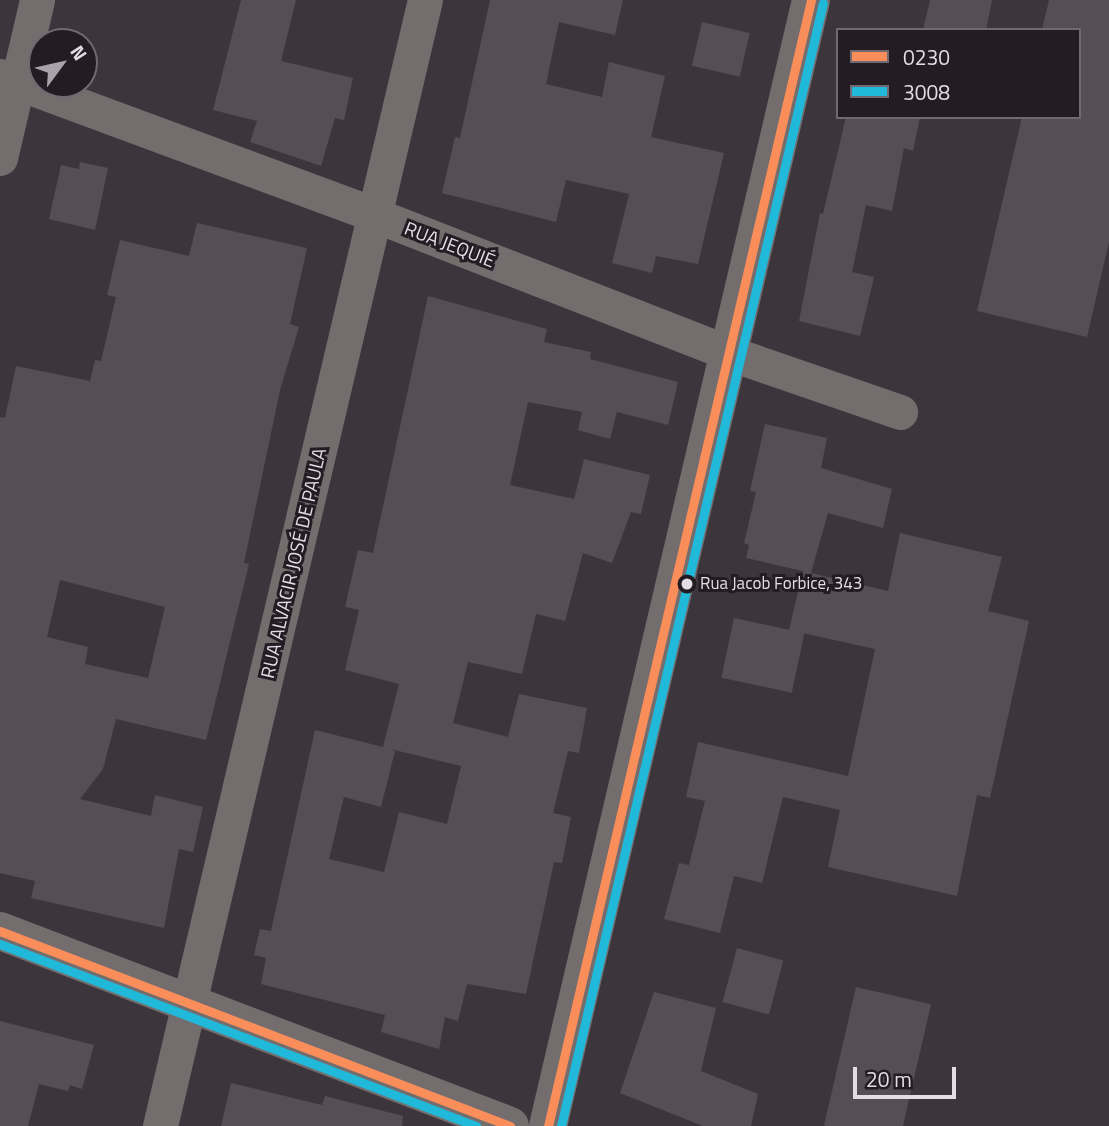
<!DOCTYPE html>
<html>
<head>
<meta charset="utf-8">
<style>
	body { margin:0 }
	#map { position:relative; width:1109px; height:1126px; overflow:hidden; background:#3c363c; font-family:"Titillium Web",sans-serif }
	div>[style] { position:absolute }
	.building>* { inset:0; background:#554f55; transform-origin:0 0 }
	.minor>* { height:35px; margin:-17.5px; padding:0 17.5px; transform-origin:17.5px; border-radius:17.5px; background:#736d6e }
	.tertiary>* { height:38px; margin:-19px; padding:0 19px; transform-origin:19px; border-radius:19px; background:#736d6e }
	.bus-1>* { height:9px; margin:-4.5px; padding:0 4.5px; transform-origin:4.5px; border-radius:4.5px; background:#fa8e5a }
	.bus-2>* { height:9px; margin:-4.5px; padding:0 4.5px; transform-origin:4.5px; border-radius:4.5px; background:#20b9da }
	.dots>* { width:19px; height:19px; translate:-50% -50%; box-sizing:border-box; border:4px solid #231c23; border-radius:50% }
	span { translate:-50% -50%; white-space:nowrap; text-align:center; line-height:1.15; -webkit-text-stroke:6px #231c23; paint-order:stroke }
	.bus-label { font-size:17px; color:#e5dce5 }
	.left { translate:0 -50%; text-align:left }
	.street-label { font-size:19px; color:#e5dce5 }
	.legend { position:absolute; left:836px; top:28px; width:245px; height:91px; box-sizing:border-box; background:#231c23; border:2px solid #716971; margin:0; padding:9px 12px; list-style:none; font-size:21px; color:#e5dce5 }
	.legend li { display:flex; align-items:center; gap:14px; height:35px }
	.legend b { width:35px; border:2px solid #716971 }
	.north { position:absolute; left:28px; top:28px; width:70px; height:70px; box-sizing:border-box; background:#231c23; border:2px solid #716971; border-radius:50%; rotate:57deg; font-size:19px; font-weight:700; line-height:28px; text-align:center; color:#e5dce5 }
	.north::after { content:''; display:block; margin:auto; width:24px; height:32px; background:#aaa2aa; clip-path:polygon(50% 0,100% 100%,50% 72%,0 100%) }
	.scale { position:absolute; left:853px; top:1067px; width:103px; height:32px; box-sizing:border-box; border:4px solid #e5dce5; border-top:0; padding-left:9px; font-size:21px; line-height:24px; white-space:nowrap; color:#e5dce5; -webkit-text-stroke:5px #231c23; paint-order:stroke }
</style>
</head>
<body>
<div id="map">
	<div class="building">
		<div style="clip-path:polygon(241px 0,296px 0,281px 61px,353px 78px,344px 120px,335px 118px,321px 166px,250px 142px,257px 121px,213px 110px)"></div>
		<div style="clip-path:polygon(490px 0,623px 0,615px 35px,559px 22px,546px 84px,602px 97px,609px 62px,665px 76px,651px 137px,724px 153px,698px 264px,656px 256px,652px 273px,612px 263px,629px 194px,566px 180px,556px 222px,442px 193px,455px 137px,460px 138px)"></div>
		<div style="clip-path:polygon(930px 0,992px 0,986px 30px,923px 30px)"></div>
		<div style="clip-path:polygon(1049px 0,1109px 0,1109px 242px,1087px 337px,977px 311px,1022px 117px,1079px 117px,1079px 30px,1042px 30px)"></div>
		<div style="left:702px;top:22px;width:49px;height:45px;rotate:13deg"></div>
		<div style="clip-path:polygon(846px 117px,920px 117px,913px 151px,904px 148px,892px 211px,866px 205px,852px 272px,874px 277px,860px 336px,799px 321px,820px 213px,823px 214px)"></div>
		<div style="clip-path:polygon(80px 162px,108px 168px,95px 230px,49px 219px,61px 165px,79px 169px)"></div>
		<div style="clip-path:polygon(evenodd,197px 223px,307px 248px,290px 324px,299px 327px,280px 390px,244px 563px,249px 564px,206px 740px,116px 719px,103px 769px,80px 799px,151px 816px,155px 795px,203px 807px,193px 852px,179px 849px,164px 928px,31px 898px,35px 881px,0 873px,0 417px,5px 418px,16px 366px,90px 381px,95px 360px,101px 361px,116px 297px,107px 295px,120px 240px,189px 256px,197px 223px,60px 580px,165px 607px,148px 678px,85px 664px,88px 647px,47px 637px,60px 580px)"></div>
		<div style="clip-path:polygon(evenodd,428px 296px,547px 329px,544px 342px,591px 352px,590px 359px,678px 382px,668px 425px,617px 412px,610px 439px,578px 430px,582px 412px,528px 402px,510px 485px,574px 499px,584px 459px,650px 475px,641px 514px,631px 512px,612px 563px,583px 553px,565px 621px,536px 614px,522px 674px,468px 662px,453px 723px,508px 737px,519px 694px,587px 708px,579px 753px,568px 751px,553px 813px,571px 817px,562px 863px,554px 862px,526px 994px,467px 984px,458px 1021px,445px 1017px,439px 1049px,381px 1032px,385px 1015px,261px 984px,266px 958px,254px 955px,260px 929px,271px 931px,315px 730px,383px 747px,399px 684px,345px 670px,359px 610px,345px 607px,358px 550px,373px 553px,428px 296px,390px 749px,461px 766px,447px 824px,399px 812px,384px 872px,329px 859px,344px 797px,381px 807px,395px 751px,390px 749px)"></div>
		<div style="clip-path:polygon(765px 424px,827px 438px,821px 468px,892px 489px,883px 528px,828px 513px,811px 573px,888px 591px,900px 533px,1002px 557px,988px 611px,1029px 621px,990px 798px,977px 795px,957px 896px,828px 867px,840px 810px,783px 797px,762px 883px,734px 876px,720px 933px,664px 919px,679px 863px,689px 865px,705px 801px,686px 797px,698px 742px,848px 776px,875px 649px,789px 630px,803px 571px,746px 558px,749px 545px,744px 543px,756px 492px,750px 491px)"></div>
		<div style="left:734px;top:618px;width:72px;height:61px;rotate:12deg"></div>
		<div style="left:737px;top:948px;width:48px;height:56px;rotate:15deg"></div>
		<div style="left:856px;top:987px;width:77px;height:142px;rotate:13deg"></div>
		<div style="clip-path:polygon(654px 992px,716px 1008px,701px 1071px,758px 1094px,751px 1126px,703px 1126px,620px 1093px)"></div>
		<div style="clip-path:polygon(0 1021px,94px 1045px,82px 1089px,70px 1085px,68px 1091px,39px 1084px,28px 1126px,0 1126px)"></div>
		<div style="clip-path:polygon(231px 1083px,322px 1105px,325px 1096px,403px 1116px,402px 1126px,221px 1126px)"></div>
	</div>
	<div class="minor">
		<div style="left:0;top:76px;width:400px;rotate:20.3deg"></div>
		<div style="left:375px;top:215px;width:380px;rotate:21.3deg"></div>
		<div style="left:729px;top:353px;width:181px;rotate:19deg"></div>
		<div style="left:0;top:158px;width:162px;rotate:-76.8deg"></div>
		<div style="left:160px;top:1126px;width:1157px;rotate:-76.76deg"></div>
	</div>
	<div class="tertiary">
		<div style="left:0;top:931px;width:546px;rotate:20.92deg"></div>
		<div style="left:548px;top:1126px;width:1156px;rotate:-76.85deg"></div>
	</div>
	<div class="bus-1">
		<div style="left:0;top:931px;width:546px;rotate:20.92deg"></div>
		<div style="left:548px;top:1126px;width:1156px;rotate:-76.85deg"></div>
	</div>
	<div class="bus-2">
		<div style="left:0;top:944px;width:510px;rotate:20.92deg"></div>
		<div style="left:561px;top:1126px;width:1153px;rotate:-76.87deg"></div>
	</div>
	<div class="dots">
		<div style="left:687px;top:584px;background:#e5dce5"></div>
	</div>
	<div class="bus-label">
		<span class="left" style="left:700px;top:584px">Rua Jacob Forbice, 343</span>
	</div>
	<div class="street-label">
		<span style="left:450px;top:244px;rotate:21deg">RUA JEQUIÉ</span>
		<span style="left:293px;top:563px;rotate:-77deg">RUA ALVACIR JOSÉ DE PAULA</span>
	</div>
	<ul class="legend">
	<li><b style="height:9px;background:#fa8e5a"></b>0230</li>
	<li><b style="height:9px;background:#20b9da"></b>3008</li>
	</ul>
	<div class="north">N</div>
	<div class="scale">20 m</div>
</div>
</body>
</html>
